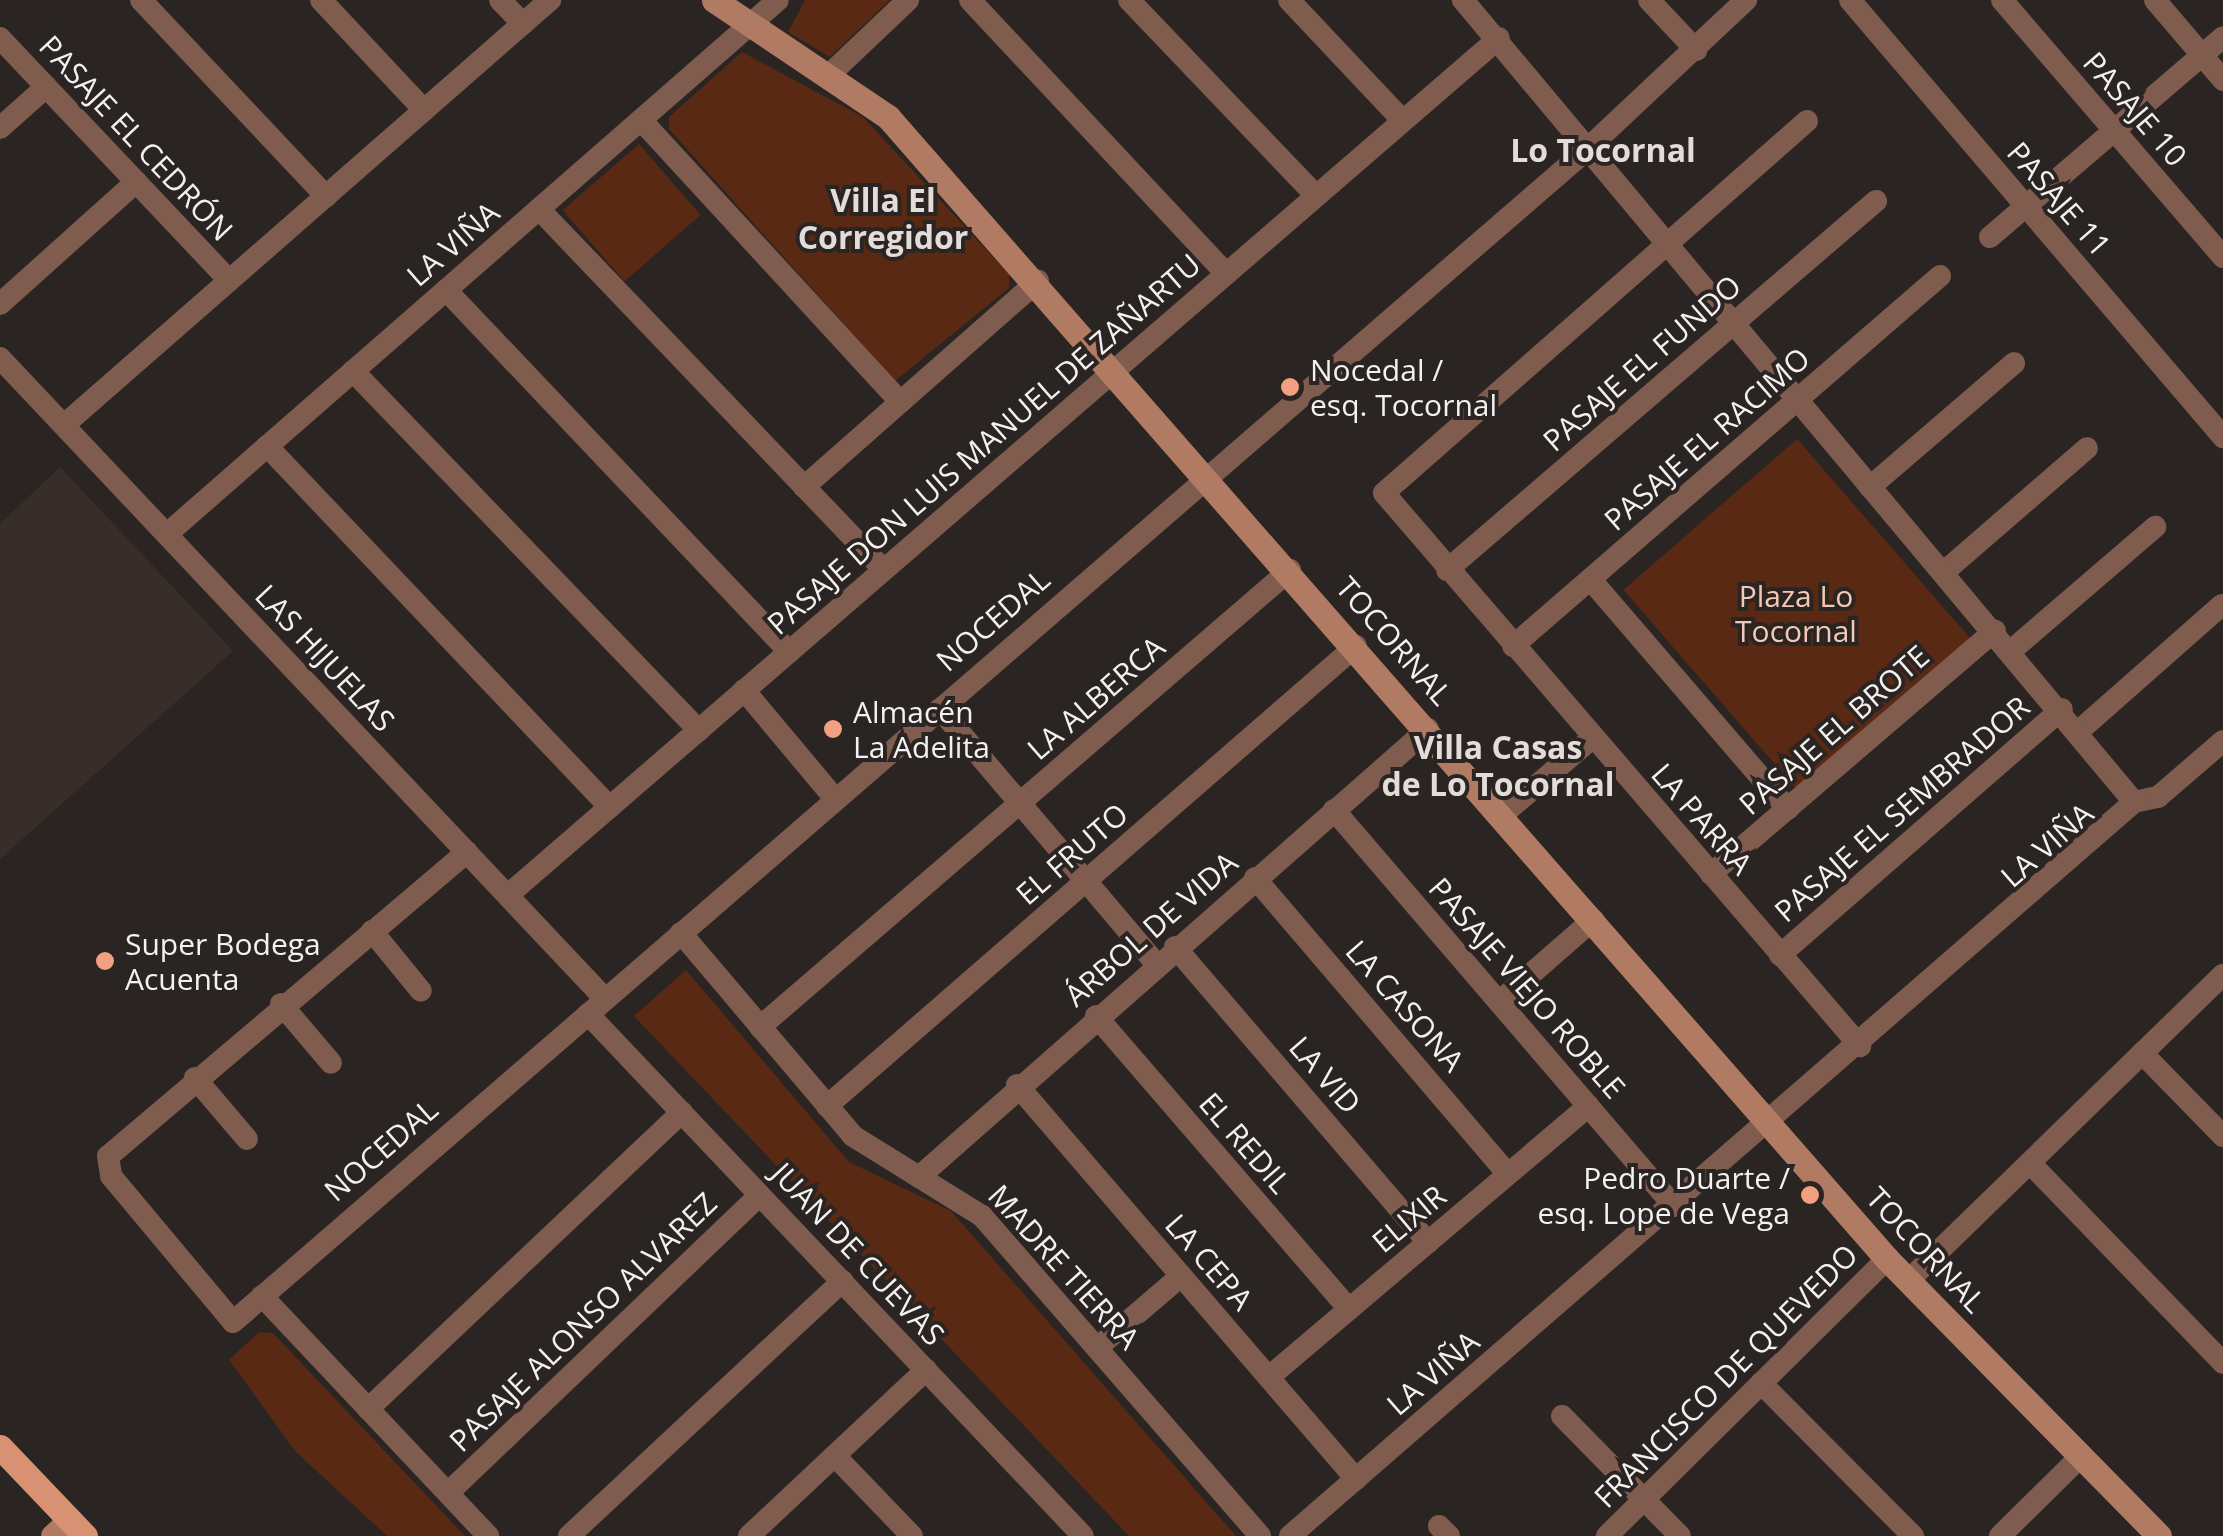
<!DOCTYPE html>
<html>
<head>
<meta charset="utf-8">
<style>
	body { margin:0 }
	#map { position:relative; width:2223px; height:1536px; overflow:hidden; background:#2a2523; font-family:"Open Sans",sans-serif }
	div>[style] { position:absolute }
	.built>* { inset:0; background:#382d29 }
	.green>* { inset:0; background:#592913; transform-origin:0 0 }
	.street>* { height:22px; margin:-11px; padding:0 11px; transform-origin:11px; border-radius:11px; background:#7f5c4e }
	.secondary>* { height:25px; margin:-12.5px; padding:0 12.5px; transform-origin:12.5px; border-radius:12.5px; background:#b17a63 }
	.primary>* { height:25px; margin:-12.5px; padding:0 12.5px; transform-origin:12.5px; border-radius:12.5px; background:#d89173 }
	.dots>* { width:28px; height:28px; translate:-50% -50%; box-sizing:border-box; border:5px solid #2a2523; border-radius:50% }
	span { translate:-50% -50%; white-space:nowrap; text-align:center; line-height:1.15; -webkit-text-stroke:8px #2a2523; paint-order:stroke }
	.street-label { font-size:30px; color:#f5f1f0 }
	.poi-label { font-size:30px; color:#f5f1f0 }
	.left { translate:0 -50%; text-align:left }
	.right { translate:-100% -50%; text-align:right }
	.park-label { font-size:30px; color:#f5c8b6 }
	.neighbourhood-label { font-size:32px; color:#e3dcd9; font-weight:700 }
</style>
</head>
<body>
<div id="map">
	<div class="built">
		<div style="clip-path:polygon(60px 467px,233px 651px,0 859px,0 524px)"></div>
	</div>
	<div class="green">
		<div style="clip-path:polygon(805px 0,890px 0,830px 57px,788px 32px)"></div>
		<div style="clip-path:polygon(742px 52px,863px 117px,1009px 274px,1009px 288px,895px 381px,669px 129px,669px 117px)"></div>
		<div style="left:639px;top:144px;width:94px;height:101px;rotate:49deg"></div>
		<div style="left:1797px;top:439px;width:265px;height:230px;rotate:49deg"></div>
		<div style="clip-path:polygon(686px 970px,849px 1162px,951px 1211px,1236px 1536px,1129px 1536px,634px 1016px)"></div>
		<div style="clip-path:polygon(259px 1332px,273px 1333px,465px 1536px,387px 1536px,296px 1452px,229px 1360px)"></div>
	</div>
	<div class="street">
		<div style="left:141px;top:0;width:270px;rotate:46.7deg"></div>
		<div style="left:321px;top:0;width:151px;rotate:46.9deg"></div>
		<div style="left:500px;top:0;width:33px;rotate:46deg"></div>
		<div style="left:970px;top:0;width:375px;rotate:46.9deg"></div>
		<div style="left:1129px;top:0;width:271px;rotate:46.3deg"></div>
		<div style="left:1289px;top:0;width:166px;rotate:46.7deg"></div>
		<div style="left:1649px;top:0;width:69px;rotate:46.8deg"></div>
		<div style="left:1850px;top:0;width:575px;rotate:49.52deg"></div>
		<div style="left:2002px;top:0;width:339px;rotate:49.3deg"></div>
		<div style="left:2155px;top:0;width:105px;rotate:49.6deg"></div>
		<div style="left:0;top:38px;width:333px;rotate:46.6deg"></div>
		<div style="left:829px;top:75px;width:109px;rotate:-43.5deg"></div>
		<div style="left:641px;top:120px;width:383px;rotate:47.4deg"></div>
		<div style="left:1807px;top:121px;width:563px;rotate:138.67deg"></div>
		<div style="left:1384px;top:493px;width:730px;rotate:49.28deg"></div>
		<div style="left:0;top:128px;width:62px;rotate:-41.7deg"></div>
		<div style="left:539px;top:209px;width:499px;rotate:46.3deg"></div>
		<div style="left:1990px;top:237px;width:307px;rotate:-40.6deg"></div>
		<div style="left:446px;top:290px;width:499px;rotate:46.5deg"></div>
		<div style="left:0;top:304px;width:183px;rotate:-41.9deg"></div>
		<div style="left:0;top:358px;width:881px;rotate:46.65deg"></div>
		<div style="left:353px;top:371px;width:499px;rotate:46.1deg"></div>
		<div style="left:64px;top:425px;width:646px;rotate:-41.17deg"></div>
		<div style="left:267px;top:446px;width:498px;rotate:46.5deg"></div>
		<div style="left:804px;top:487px;width:312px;rotate:-41.4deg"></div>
		<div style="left:1870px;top:487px;width:190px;rotate:-40.7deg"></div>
		<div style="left:167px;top:534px;width:811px;rotate:-41.15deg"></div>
		<div style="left:1447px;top:570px;width:566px;rotate:-40.7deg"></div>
		<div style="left:1944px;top:572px;width:189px;rotate:-40.9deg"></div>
		<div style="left:1591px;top:580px;width:302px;rotate:49.3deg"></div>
		<div style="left:1513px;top:646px;width:565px;rotate:-40.91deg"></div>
		<div style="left:2012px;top:650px;width:189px;rotate:-40.7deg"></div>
		<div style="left:744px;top:690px;width:143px;rotate:50.1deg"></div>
		<div style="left:940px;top:709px;width:334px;rotate:49.7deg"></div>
		<div style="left:2080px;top:730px;width:189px;rotate:-41.4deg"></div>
		<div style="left:2134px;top:802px;width:25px;rotate:-12deg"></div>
		<div style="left:2158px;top:797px;width:86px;rotate:-40.7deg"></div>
		<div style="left:1334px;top:810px;width:522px;rotate:49.35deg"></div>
		<div style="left:1502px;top:815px;width:118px;rotate:-40.5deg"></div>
		<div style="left:467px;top:852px;width:470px;rotate:139.7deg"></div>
		<div style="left:108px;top:1156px;width:20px;rotate:81deg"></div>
		<div style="left:111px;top:1176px;width:190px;rotate:50.1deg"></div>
		<div style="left:233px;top:1322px;width:1786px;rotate:-40.89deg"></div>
		<div style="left:1583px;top:153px;width:224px;rotate:-43.2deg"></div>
		<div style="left:1711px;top:874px;width:374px;rotate:-40.6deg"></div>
		<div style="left:1255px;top:878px;width:389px;rotate:49.5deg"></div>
		<div style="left:508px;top:895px;width:1310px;rotate:-40.85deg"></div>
		<div style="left:372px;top:931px;width:77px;rotate:50.8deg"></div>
		<div style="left:681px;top:933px;width:266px;rotate:49.7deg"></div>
		<div style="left:853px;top:1136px;width:152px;rotate:31.8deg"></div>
		<div style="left:982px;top:1216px;width:424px;rotate:49deg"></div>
		<div style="left:1175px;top:947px;width:389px;rotate:49.4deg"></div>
		<div style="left:1780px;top:955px;width:374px;rotate:-41.1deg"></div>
		<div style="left:1499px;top:1002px;width:125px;rotate:-41.1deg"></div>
		<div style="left:281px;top:1004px;width:77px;rotate:49.7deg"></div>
		<div style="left:588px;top:1014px;width:719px;rotate:46.52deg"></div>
		<div style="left:1096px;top:1016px;width:387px;rotate:49.2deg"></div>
		<div style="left:760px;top:1027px;width:700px;rotate:-40.77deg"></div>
		<div style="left:2142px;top:1053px;width:116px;rotate:45.7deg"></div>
		<div style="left:195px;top:1078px;width:80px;rotate:49.6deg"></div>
		<div style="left:1017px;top:1085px;width:520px;rotate:49.29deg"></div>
		<div style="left:827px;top:1106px;width:701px;rotate:-41.01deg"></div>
		<div style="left:2030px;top:1163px;width:278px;rotate:46deg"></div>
		<div style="left:919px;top:1177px;width:678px;rotate:-41.35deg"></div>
		<div style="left:1908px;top:1281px;width:439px;rotate:-44.2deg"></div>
		<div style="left:262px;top:1296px;width:330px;rotate:46.7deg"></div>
		<div style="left:1097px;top:1348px;width:111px;rotate:-40.6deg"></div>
		<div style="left:1269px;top:1377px;width:419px;rotate:-40.3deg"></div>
		<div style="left:1761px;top:1383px;width:216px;rotate:45.2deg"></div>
		<div style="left:368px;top:1409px;width:432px;rotate:-43.4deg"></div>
		<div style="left:1562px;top:1416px;width:168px;rotate:45.5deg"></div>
		<div style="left:835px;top:1456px;width:111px;rotate:46.1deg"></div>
		<div style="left:448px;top:1493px;width:431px;rotate:-43.7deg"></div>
		<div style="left:1439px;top:1526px;width:14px;rotate:45deg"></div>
		<div style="left:569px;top:1536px;width:374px;rotate:-43deg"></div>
		<div style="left:749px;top:1536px;width:243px;rotate:-43.2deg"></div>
		<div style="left:1290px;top:1536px;width:1119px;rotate:-41.01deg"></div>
		<div style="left:2134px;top:802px;width:1046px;rotate:-129.92deg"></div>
		<div style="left:1607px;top:1536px;width:394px;rotate:-44.7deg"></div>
		<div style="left:2000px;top:1536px;width:112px;rotate:-44.6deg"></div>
	</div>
	<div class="secondary">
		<div style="left:714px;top:0;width:210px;rotate:33.9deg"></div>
		<div style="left:888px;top:117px;width:1517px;rotate:48.82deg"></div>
		<div style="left:1887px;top:1259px;width:388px;rotate:45.5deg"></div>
		<div style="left:53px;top:1536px;width:23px;rotate:-43deg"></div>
	</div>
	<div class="primary">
		<div style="left:0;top:1447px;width:123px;rotate:46.3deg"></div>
	</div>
	<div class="dots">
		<div style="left:1290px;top:387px;background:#f2a07f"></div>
		<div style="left:833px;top:729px;background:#f2a07f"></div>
		<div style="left:105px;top:961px;background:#f2a07f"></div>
		<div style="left:1810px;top:1195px;background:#f2a07f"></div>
	</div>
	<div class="street-label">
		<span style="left:2135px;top:109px;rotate:49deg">PASAJE 10</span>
		<span style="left:136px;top:138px;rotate:47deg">PASAJE EL CEDRÓN</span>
		<span style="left:2059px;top:199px;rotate:49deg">PASAJE 11</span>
		<span style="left:453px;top:244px;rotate:-41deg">LA VIÑA</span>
		<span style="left:1642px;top:363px;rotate:-41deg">PASAJE EL FUNDO</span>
		<span style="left:1707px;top:439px;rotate:-41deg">PASAJE EL RACIMO</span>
		<span style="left:984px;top:444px;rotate:-41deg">PASAJE DON LUIS MANUEL DE ZAÑARTU</span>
		<span style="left:993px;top:620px;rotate:-41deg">NOCEDAL</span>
		<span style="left:1394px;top:641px;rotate:49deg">TOCORNAL</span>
		<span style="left:325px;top:658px;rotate:47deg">LAS HIJUELAS</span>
		<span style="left:1096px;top:698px;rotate:-41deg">LA ALBERCA</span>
		<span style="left:1834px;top:730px;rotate:-41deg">PASAJE EL BROTE</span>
		<span style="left:1902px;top:809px;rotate:-41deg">PASAJE EL SEMBRADOR</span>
		<span style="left:1702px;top:819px;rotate:49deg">LA PARRA</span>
		<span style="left:2047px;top:845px;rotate:-41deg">LA VIÑA</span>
		<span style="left:1072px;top:854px;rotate:-41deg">EL FRUTO</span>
		<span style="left:1151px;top:929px;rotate:-41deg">ÁRBOL DE VIDA</span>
		<span style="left:1527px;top:988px;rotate:49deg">PASAJE VIEJO ROBLE</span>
		<span style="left:1405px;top:1006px;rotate:49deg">LA CASONA</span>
		<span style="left:1325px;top:1075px;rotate:49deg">LA VID</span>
		<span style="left:1245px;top:1143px;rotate:49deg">EL REDIL</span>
		<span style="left:381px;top:1150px;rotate:-41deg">NOCEDAL</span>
		<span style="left:1409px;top:1219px;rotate:-40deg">ELIXIR</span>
		<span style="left:1926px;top:1250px;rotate:47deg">TOCORNAL</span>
		<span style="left:858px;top:1254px;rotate:47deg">JUAN DE CUEVAS</span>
		<span style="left:1209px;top:1262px;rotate:49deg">LA CEPA</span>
		<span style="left:1064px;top:1267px;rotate:48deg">MADRE TIERRA</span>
		<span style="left:583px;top:1322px;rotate:-44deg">PASAJE ALONSO ALVAREZ</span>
		<span style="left:1433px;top:1373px;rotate:-41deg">LA VIÑA</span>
		<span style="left:1726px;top:1376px;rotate:-45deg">FRANCISCO DE QUEVEDO</span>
	</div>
	<div class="poi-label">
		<span class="left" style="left:1310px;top:387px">Nocedal /<br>esq. Tocornal</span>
		<span class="left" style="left:853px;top:729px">Almacén<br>La Adelita</span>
		<span class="left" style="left:125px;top:961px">Super Bodega<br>Acuenta</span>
		<span class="right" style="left:1790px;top:1195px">Pedro Duarte /<br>esq. Lope de Vega</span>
	</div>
	<div class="park-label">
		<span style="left:1796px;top:613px">Plaza Lo<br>Tocornal</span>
	</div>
	<div class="neighbourhood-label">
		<span style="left:1603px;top:150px">Lo Tocornal</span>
		<span style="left:883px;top:219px">Villa El<br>Corregidor</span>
		<span style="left:1498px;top:766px">Villa Casas<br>de Lo Tocornal</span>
	</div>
</div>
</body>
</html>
